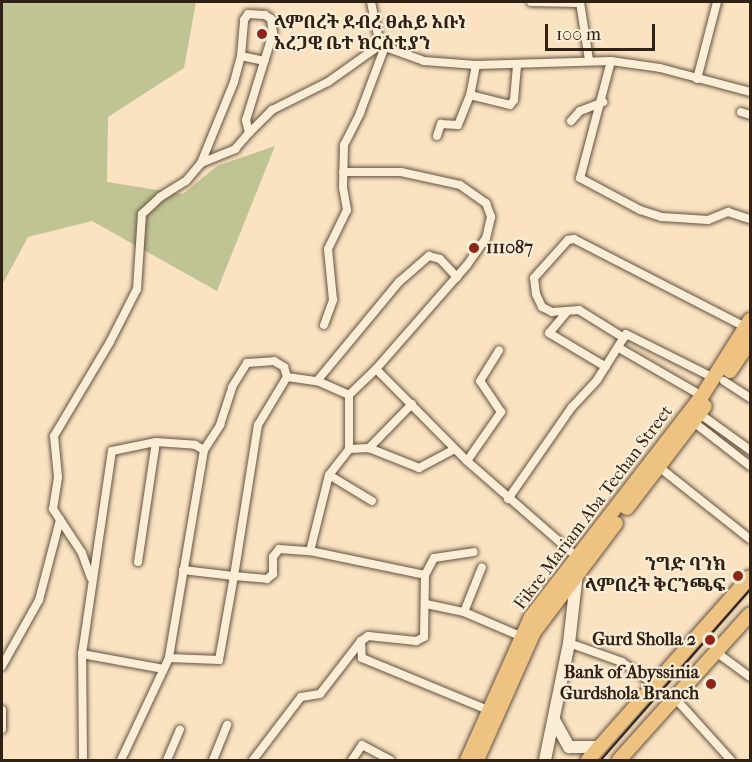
<!DOCTYPE html>
<html>
<head>
<meta charset="utf-8">
<style>
	body { margin:0 }
	#map { position:relative; width:752px; height:762px; overflow:hidden; background:#fbe3c2; font-family:"IM FELL French Canon","Noto Serif Ethiopic",serif }
	div>[style] { position:absolute }
	.green>* { inset:0; background:#c0c392 }
	.roads { filter:drop-shadow(0 0 2px #625240) drop-shadow(0 0 2px #625240) }
	.street>* { height:8px; margin:-4px; padding:0 4px; transform-origin:4px; border-radius:4px; background:#fcedd7 }
	.secondary>* { height:12px; margin:-6px; padding:0 6px; transform-origin:6px; border-radius:6px; background:#fcedd7 }
	.primary>* { height:14px; margin:-7px; padding:0 7px; transform-origin:7px; border-radius:7px; background:#eec281 }
	.tram>* { height:1.5px; margin:-0.75px; padding:0 0.75px; transform-origin:0.75px; border-radius:0.75px; background:#2f2215 }
	.dots>* { width:16px; height:16px; translate:-50% -50%; box-sizing:border-box; border:3px solid #fcedd7; border-radius:50% }
	span { translate:-50% -50%; white-space:nowrap; text-align:center; line-height:1.15; -webkit-text-stroke:4.5px #fcedd7; paint-order:stroke }
	.poi-label { font-size:18px; color:#2f2215; font-weight:700 }
	.left { translate:0 -50%; text-align:left }
	.right { translate:-100% -50%; text-align:right }
	.street-label { font-size:18px; color:#2f2215 }
	.frame { position:absolute; inset:0; border:3px solid #2f2215; pointer-events:none }
	.scale { position:absolute; left:545px; top:24px; width:110px; height:27px; box-sizing:border-box; border:3px solid #2f2215; border-top:0; padding-left:8px; font-size:18px; line-height:21px; white-space:nowrap; color:#2f2215; -webkit-text-stroke:4px #fcedd7; paint-order:stroke }
</style>
</head>
<body>
<div id="map">
	<div class="green">
		<div style="clip-path:polygon(2px 2px,196px 2px,184px 68px,108px 117px,107px 182px,183px 194px,217px 166px,275px 146px,217px 291px,92px 221px,28px 237px,2px 285px)"></div>
	</div>
	<div class="roads">
		<div class="street">
			<div style="left:371px;top:2px;width:44px;rotate:78.2deg"></div>
			<div style="left:380px;top:45px;width:47px;rotate:20deg"></div>
			<div style="left:424px;top:61px;width:52px;rotate:4.4deg"></div>
			<div style="left:476px;top:65px;width:135px;rotate:-1.7deg"></div>
			<div style="left:611px;top:61px;width:49px;rotate:8.1deg"></div>
			<div style="left:660px;top:68px;width:93px;rotate:14.9deg"></div>
			<div style="left:531px;top:2px;width:49px;rotate:1.2deg"></div>
			<div style="left:580px;top:2px;width:59px;rotate:81.2deg"></div>
			<div style="left:241px;top:56px;width:24px;rotate:12deg"></div>
			<div style="left:611px;top:61px;width:121px;rotate:104.8deg"></div>
			<div style="left:580px;top:178px;width:68px;rotate:28.1deg"></div>
			<div style="left:640px;top:210px;width:23px;rotate:18deg"></div>
			<div style="left:662px;top:217px;width:46px;rotate:3.7deg"></div>
			<div style="left:708px;top:220px;width:22px;rotate:-22deg"></div>
			<div style="left:728px;top:212px;width:23px;rotate:18deg"></div>
			<div style="left:476px;top:65px;width:31px;rotate:101deg"></div>
			<div style="left:470px;top:95px;width:41px;rotate:14deg"></div>
			<div style="left:510px;top:105px;width:6px;rotate:-51deg"></div>
			<div style="left:514px;top:100px;width:35px;rotate:-85deg"></div>
			<div style="left:697px;top:79px;width:80px;rotate:-75.4deg"></div>
			<div style="left:741px;top:112px;width:9px;rotate:18deg"></div>
			<div style="left:571px;top:121px;width:13px;rotate:-48deg"></div>
			<div style="left:580px;top:111px;width:25px;rotate:-21deg"></div>
			<div style="left:437px;top:136px;width:13px;rotate:-72deg"></div>
			<div style="left:441px;top:124px;width:17px;rotate:3deg"></div>
			<div style="left:458px;top:125px;width:32px;rotate:-68deg"></div>
			<div style="left:201px;top:163px;width:37px;rotate:-22deg"></div>
			<div style="left:235px;top:149px;width:21px;rotate:-49deg"></div>
			<div style="left:343px;top:172px;width:58px"></div>
			<div style="left:401px;top:172px;width:60px;rotate:12.4deg"></div>
			<div style="left:460px;top:185px;width:32px;rotate:35deg"></div>
			<div style="left:486px;top:203px;width:15px;rotate:70deg"></div>
			<div style="left:491px;top:217px;width:22px;rotate:103deg"></div>
			<div style="left:486px;top:238px;width:33px;rotate:125deg"></div>
			<div style="left:467px;top:265px;width:138px;rotate:131.2deg"></div>
			<div style="left:376px;top:369px;width:37px;rotate:136deg"></div>
			<div style="left:349px;top:395px;width:54px;rotate:90deg"></div>
			<div style="left:349px;top:449px;width:20px;rotate:-3deg"></div>
			<div style="left:566px;top:313px;width:26px;rotate:130deg"></div>
			<div style="left:549px;top:333px;width:66px;rotate:30.8deg"></div>
			<div style="left:324px;top:325px;width:27px;rotate:-70deg"></div>
			<div style="left:333px;top:300px;width:51px;rotate:-95.6deg"></div>
			<div style="left:328px;top:249px;width:43px;rotate:-64deg"></div>
			<div style="left:347px;top:210px;width:22px;rotate:-100deg"></div>
			<div style="left:343px;top:188px;width:43px;rotate:-88.7deg"></div>
			<div style="left:344px;top:145px;width:36px;rotate:-63deg"></div>
			<div style="left:360px;top:113px;width:68px;rotate:-69.4deg"></div>
			<div style="left:624px;top:338px;width:53px;rotate:-148.1deg"></div>
			<div style="left:579px;top:310px;width:27px;rotate:176deg"></div>
			<div style="left:552px;top:312px;width:11px;rotate:-153deg"></div>
			<div style="left:542px;top:307px;width:14px;rotate:-115deg"></div>
			<div style="left:536px;top:294px;width:16px;rotate:-97deg"></div>
			<div style="left:534px;top:278px;width:51px;rotate:-48.2deg"></div>
			<div style="left:568px;top:240px;width:6px;rotate:-9deg"></div>
			<div style="left:574px;top:239px;width:195px;rotate:27.2deg"></div>
			<div style="left:619px;top:348px;width:96px;rotate:30deg"></div>
			<div style="left:376px;top:369px;width:129px;rotate:45.3deg"></div>
			<div style="left:467px;top:461px;width:146px;rotate:41.1deg"></div>
			<div style="left:724px;top:381px;width:31px;rotate:33deg"></div>
			<div style="left:349px;top:395px;width:35px;rotate:-156deg"></div>
			<div style="left:317px;top:381px;width:129px;rotate:-50.4deg"></div>
			<div style="left:399px;top:282px;width:40px;rotate:-41deg"></div>
			<div style="left:429px;top:256px;width:11px;rotate:15deg"></div>
			<div style="left:440px;top:259px;width:25px;rotate:47deg"></div>
			<div style="left:412px;top:404px;width:62px;rotate:134.3deg"></div>
			<div style="left:369px;top:448px;width:54px;rotate:21.8deg"></div>
			<div style="left:419px;top:468px;width:40px;rotate:-28deg"></div>
			<div style="left:700px;top:414px;width:62px;rotate:35.8deg"></div>
			<div style="left:691px;top:420px;width:75px;rotate:37.9deg"></div>
			<div style="left:204px;top:450px;width:30px;rotate:-57deg"></div>
			<div style="left:220px;top:425px;width:40px;rotate:-72deg"></div>
			<div style="left:232px;top:387px;width:28px;rotate:-58deg"></div>
			<div style="left:247px;top:363px;width:27px;rotate:-4deg"></div>
			<div style="left:274px;top:361px;width:12px;rotate:31deg"></div>
			<div style="left:284px;top:367px;width:10px;rotate:73deg"></div>
			<div style="left:467px;top:461px;width:60px;rotate:-55.2deg"></div>
			<div style="left:501px;top:412px;width:37px;rotate:-124deg"></div>
			<div style="left:480px;top:381px;width:36px;rotate:-58deg"></div>
			<div style="left:659px;top:467px;width:116px;rotate:38.4deg"></div>
			<div style="left:329px;top:475px;width:33px;rotate:-52deg"></div>
			<div style="left:508px;top:499px;width:112px;rotate:-55.2deg"></div>
			<div style="left:572px;top:407px;width:37px;rotate:-47deg"></div>
			<div style="left:597px;top:380px;width:54px;rotate:-57.8deg"></div>
			<div style="left:626px;top:334px;width:98px;rotate:26.6deg"></div>
			<div style="left:372px;top:501px;width:50px;rotate:-148.8deg"></div>
			<div style="left:329px;top:475px;width:78px;rotate:104deg"></div>
			<div style="left:310px;top:551px;width:117px;rotate:11.8deg"></div>
			<div style="left:425px;top:575px;width:19px;rotate:-62deg"></div>
			<div style="left:434px;top:558px;width:40px;rotate:-8.5deg"></div>
			<div style="left:138px;top:562px;width:121px;rotate:-81.5deg"></div>
			<div style="left:183px;top:570px;width:51px;rotate:6.7deg"></div>
			<div style="left:234px;top:576px;width:153px;rotate:-81deg"></div>
			<div style="left:258px;top:425px;width:56px;rotate:-58.9deg"></div>
			<div style="left:287px;top:377px;width:30px;rotate:8deg"></div>
			<div style="left:425px;top:575px;width:62px;rotate:90.9deg"></div>
			<div style="left:424px;top:637px;width:9px;rotate:153deg"></div>
			<div style="left:416px;top:641px;width:48px;rotate:-174.1deg"></div>
			<div style="left:368px;top:636px;width:9px;rotate:144deg"></div>
			<div style="left:361px;top:641px;width:17px;rotate:87deg"></div>
			<div style="left:362px;top:658px;width:136px;rotate:22.4deg"></div>
			<div style="left:91px;top:578px;width:27px;rotate:-110deg"></div>
			<div style="left:82px;top:553px;width:53px;rotate:-123.4deg"></div>
			<div style="left:53px;top:509px;width:32px;rotate:-81deg"></div>
			<div style="left:58px;top:477px;width:41px;rotate:-95.6deg"></div>
			<div style="left:54px;top:436px;width:109px;rotate:-59.2deg"></div>
			<div style="left:110px;top:342px;width:59px;rotate:-63deg"></div>
			<div style="left:137px;top:289px;width:75px;rotate:-86.2deg"></div>
			<div style="left:142px;top:214px;width:25px;rotate:-43deg"></div>
			<div style="left:160px;top:197px;width:31px;rotate:-32deg"></div>
			<div style="left:186px;top:181px;width:23px;rotate:-50deg"></div>
			<div style="left:201px;top:163px;width:87px;rotate:-67.8deg"></div>
			<div style="left:234px;top:82px;width:27px;rotate:-75deg"></div>
			<div style="left:241px;top:56px;width:36px;rotate:-85deg"></div>
			<div style="left:244px;top:20px;width:7px;rotate:-56deg"></div>
			<div style="left:248px;top:14px;width:17px;rotate:3deg"></div>
			<div style="left:265px;top:15px;width:7px;rotate:34deg"></div>
			<div style="left:271px;top:19px;width:14px;rotate:82deg"></div>
			<div style="left:273px;top:33px;width:91px;rotate:107.2deg"></div>
			<div style="left:246px;top:120px;width:13px;rotate:77deg"></div>
			<div style="left:249px;top:133px;width:33px;rotate:-45deg"></div>
			<div style="left:272px;top:110px;width:63px;rotate:-26.6deg"></div>
			<div style="left:328px;top:82px;width:64px;rotate:-35.4deg"></div>
			<div style="left:426px;top:604px;width:39px;rotate:12deg"></div>
			<div style="left:464px;top:612px;width:61px;rotate:23.2deg"></div>
			<div style="left:464px;top:612px;width:48px;rotate:-68.2deg"></div>
			<div style="left:569px;top:643px;width:56px;rotate:19.7deg"></div>
			<div style="left:622px;top:662px;width:40px;rotate:34.9deg"></div>
			<div style="left:716px;top:652px;width:42px;rotate:36.3deg"></div>
			<div style="left:82px;top:654px;width:83px;rotate:10.4deg"></div>
			<div style="left:169px;top:658px;width:50px;rotate:2.3deg"></div>
			<div style="left:219px;top:660px;width:85px;rotate:-79.9deg"></div>
			<div style="left:234px;top:576px;width:33px;rotate:5deg"></div>
			<div style="left:267px;top:579px;width:8px;rotate:-40deg"></div>
			<div style="left:273px;top:574px;width:17px;rotate:-90deg"></div>
			<div style="left:273px;top:557px;width:10px;rotate:-53deg"></div>
			<div style="left:279px;top:549px;width:31px;rotate:4deg"></div>
			<div style="left:2px;top:666px;width:76px;rotate:-60.7deg"></div>
			<div style="left:39px;top:600px;width:83px;rotate:-75.3deg"></div>
			<div style="left:674px;top:697px;width:85px;rotate:47.9deg"></div>
			<div style="left:2px;top:710px;width:19px;rotate:90deg"></div>
			<div style="left:83px;top:760px;width:106px;rotate:-90.5deg"></div>
			<div style="left:82px;top:654px;width:205px;rotate:-81.6deg"></div>
			<div style="left:112px;top:451px;width:45px;rotate:-11.6deg"></div>
			<div style="left:156px;top:442px;width:39px;rotate:4deg"></div>
			<div style="left:195px;top:445px;width:10px;rotate:29deg"></div>
			<div style="left:204px;top:450px;width:211px;rotate:99.6deg"></div>
			<div style="left:169px;top:658px;width:113px;rotate:115.2deg"></div>
			<div style="left:167px;top:760px;width:33px;rotate:-67deg"></div>
			<div style="left:213px;top:760px;width:38px;rotate:-68deg"></div>
			<div style="left:253px;top:760px;width:79px;rotate:-52.7deg"></div>
			<div style="left:301px;top:697px;width:19px;rotate:-9deg"></div>
			<div style="left:320px;top:694px;width:67px;rotate:-52.3deg"></div>
			<div style="left:352px;top:760px;width:18px;rotate:-56deg"></div>
			<div style="left:362px;top:745px;width:32px;rotate:28deg"></div>
		</div>
		<div class="secondary">
			<div style="left:554px;top:720px;width:31px;rotate:61deg"></div>
			<div style="left:569px;top:747px;width:30px"></div>
			<div style="left:545px;top:760px;width:119px;rotate:-78.4deg"></div>
			<div style="left:569px;top:643px;width:70px;rotate:-83.5deg"></div>
		</div>
		<div class="primary">
			<div style="left:730px;top:371px;width:36px;rotate:-56deg"></div>
			<div style="left:627px;top:508px;width:128px;rotate:-52.6deg"></div>
			<div style="left:467px;top:760px;width:157px;rotate:-65.9deg"></div>
			<div style="left:531px;top:617px;width:279px;rotate:-52.3deg"></div>
			<div style="left:702px;top:396px;width:90px;rotate:-57.7deg"></div>
			<div style="left:477px;top:760px;width:140px;rotate:-66deg"></div>
			<div style="left:534px;top:632px;width:136px;rotate:-53deg"></div>
			<div style="left:588px;top:760px;width:244px;rotate:-48.5deg"></div>
			<div style="left:619px;top:760px;width:196px;rotate:-48.1deg"></div>
		</div>
	</div>
	<div class="tram">
		<div style="left:601px;top:760px;width:226px;rotate:-48.8deg"></div>
	</div>
	<div class="dots">
		<div style="left:262px;top:34px;background:#8f2418"></div>
		<div style="left:474px;top:248px;background:#8f2418"></div>
		<div style="left:738px;top:576px;background:#8f2418"></div>
		<div style="left:710px;top:640px;background:#8f2418"></div>
		<div style="left:711px;top:684px;background:#8f2418"></div>
	</div>
	<div class="poi-label">
		<span class="left" style="left:274px;top:34px">ላምበረት ደብረ ፀሐይ አቡነ<br>አረጋዊ ቤተ ክርስቲያን</span>
		<span class="left" style="left:486px;top:248px">111087</span>
		<span class="right" style="left:726px;top:576px">ንግድ ባንክ<br>ላምበረት ቅርንጫፍ</span>
		<span class="right" style="left:696px;top:640px">Gurd Sholla 2</span>
		<span class="right" style="left:699px;top:684px">Bank of Abyssinia<br>Gurdshola Branch</span>
	</div>
	<div class="street-label">
		<span style="left:594px;top:508px;rotate:-53deg">Fikre Mariam Aba Techan Street</span>
	</div>
	<div class="frame"></div>
	<div class="scale">100 m</div>
</div>
</body>
</html>
